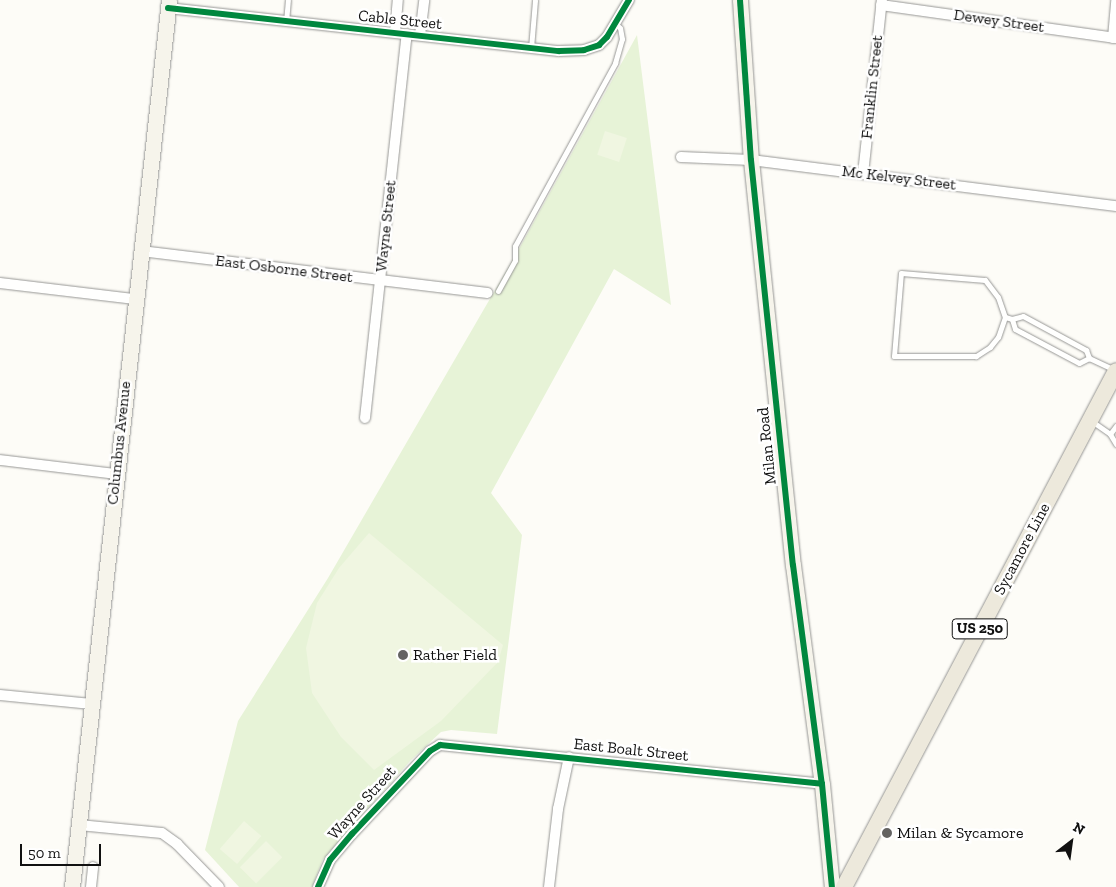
<!DOCTYPE html>
<html>
<head>
<meta charset="utf-8">
<style>
	body { margin:0 }
	#map { position:relative; width:1116px; height:887px; overflow:hidden; background:#fdfcf7; font-family:"Zilla Slab",serif }
	div>[style] { position:absolute }
	.green>* { inset:0; background:#e7f3d7 }
	.pitch>* { inset:0; background:#f0f6e1; transform-origin:0 0 }
	.roads { filter:drop-shadow(0 0 1px #979795) drop-shadow(0 0 1px #979795) }
	.lane>* { height:5px; margin:-2.5px; padding:0 2.5px; transform-origin:2.5px; border-radius:2.5px; background:#fffffe }
	.street>* { height:10px; margin:-5px; padding:0 5px; transform-origin:5px; border-radius:5px; background:#fffffe }
	.secondary>* { height:15px; margin:-7.5px; padding:0 7.5px; transform-origin:7.5px; border-radius:7.5px; background:#f6f4eb }
	.primary>* { height:16px; margin:-8px; padding:0 8px; transform-origin:8px; border-radius:8px; background:#ede9dc }
	.cycleway>* { height:6px; margin:-3px; padding:0 3px; transform-origin:3px; border-radius:3px; background:#00873e }
	.dots>* { width:14px; height:14px; translate:-50% -50%; box-sizing:border-box; border:2px solid #fff; border-radius:50% }
	span { translate:-50% -50%; white-space:nowrap; text-align:center; line-height:1.15; -webkit-text-stroke:5px #fff; paint-order:stroke }
	.shield-label span { padding:1px 4px; background:#fff; border:1px solid; border-radius:4px; -webkit-text-stroke-width:0 }
	.shield-label { font-size:15px; color:#111; font-weight:700 }
	.street-label { font-size:16px; color:#111 }
	.poi-label { font-size:16px; color:#111 }
	.left { translate:0 -50%; text-align:left }
	.north { position:absolute; left:1046px; top:817px; width:50px; height:50px; -webkit-text-stroke:4px #fff; paint-order:stroke; rotate:30deg; font-size:14px; font-weight:700; line-height:20px; text-align:center; color:#111 }
	.north::after { content:''; display:block; margin:auto; width:18px; height:22px; background:#111; clip-path:polygon(50% 0,100% 100%,50% 72%,0 100%) }
	.scale { position:absolute; left:20px; top:844px; width:81px; height:22px; box-sizing:border-box; border:2px solid #111; border-top:0; padding-left:6px; font-size:15px; line-height:18px; white-space:nowrap; color:#111; -webkit-text-stroke:4px #fff; paint-order:stroke }
</style>
</head>
<body>
<div id="map">
	<div class="green">
		<div style="clip-path:polygon(637px 35px,671px 305px,614px 269px,491px 493px,522px 535px,497px 734px,451px 730px,441px 732px,411px 760px,323px 859px,312px 887px,239px 887px,205px 850px,238px 721px,328px 578px,520px 247px)"></div>
	</div>
	<div class="pitch">
		<div style="left:605px;top:131px;width:23px;height:25px;rotate:18deg"></div>
		<div style="clip-path:polygon(369px 533px,503px 645px,498px 662px,441px 721px,374px 770px,341px 737px,312px 693px,306px 648px,317px 603px,339px 568px)"></div>
		<div style="left:244px;top:821px;width:23px;height:37px;rotate:41deg"></div>
		<div style="left:266px;top:841px;width:23px;height:37px;rotate:45deg"></div>
	</div>
	<div class="roads">
		<div class="lane">
			<div style="left:286px;top:22px;width:22px;rotate:-85deg"></div>
			<div style="left:531px;top:48px;width:48px;rotate:-85.2deg"></div>
			<div style="left:498px;top:291px;width:35px;rotate:-61deg"></div>
			<div style="left:515px;top:260px;width:14px;rotate:-90deg"></div>
			<div style="left:515px;top:246px;width:209px;rotate:-61.3deg"></div>
			<div style="left:615px;top:63px;width:25px;rotate:-74deg"></div>
			<div style="left:622px;top:39px;width:11px;rotate:-100deg"></div>
			<div style="left:620px;top:28px;width:6px;rotate:-135deg"></div>
			<div style="left:1005px;top:317px;width:21px;rotate:109deg"></div>
			<div style="left:998px;top:337px;width:13px;rotate:129deg"></div>
			<div style="left:990px;top:347px;width:17px;rotate:147deg"></div>
			<div style="left:976px;top:356px;width:82px;rotate:180deg"></div>
			<div style="left:894px;top:356px;width:83px;rotate:-85.2deg"></div>
			<div style="left:901px;top:273px;width:84px;rotate:4.8deg"></div>
			<div style="left:985px;top:280px;width:21px;rotate:53deg"></div>
			<div style="left:998px;top:297px;width:21px;rotate:71deg"></div>
			<div style="left:1005px;top:317px;width:7px;rotate:16deg"></div>
			<div style="left:1089px;top:358px;width:11px;rotate:153deg"></div>
			<div style="left:1079px;top:363px;width:72px;rotate:-152deg"></div>
			<div style="left:1015px;top:329px;width:10px;rotate:-107deg"></div>
			<div style="left:1012px;top:319px;width:11px;rotate:-15deg"></div>
			<div style="left:1023px;top:316px;width:72px;rotate:28.4deg"></div>
			<div style="left:1086px;top:350px;width:9px;rotate:69deg"></div>
			<div style="left:1089px;top:358px;width:26px;rotate:25deg"></div>
			<div style="left:1093px;top:422px;width:21px;rotate:35deg"></div>
			<div style="left:1110px;top:434px;width:12px;rotate:59deg"></div>
			<div style="left:1110px;top:434px;width:10px;rotate:-53deg"></div>
		</div>
		<div class="street">
			<div style="left:881px;top:5px;width:237px;rotate:8deg"></div>
			<div style="left:168px;top:8px;width:393px;rotate:6.3deg"></div>
			<div style="left:559px;top:51px;width:25px;rotate:-2deg"></div>
			<div style="left:584px;top:50px;width:16px;rotate:-18deg"></div>
			<div style="left:599px;top:45px;width:11px;rotate:-45deg"></div>
			<div style="left:607px;top:37px;width:43px;rotate:-59.3deg"></div>
			<div style="left:395px;top:32px;width:32px;rotate:-85deg"></div>
			<div style="left:420px;top:35px;width:35px;rotate:-83deg"></div>
			<div style="left:1113px;top:38px;width:38px;rotate:-85deg"></div>
			<div style="left:681px;top:157px;width:70px;rotate:2.5deg"></div>
			<div style="left:751px;top:160px;width:368px;rotate:7.2deg"></div>
			<div style="left:863px;top:174px;width:175px;rotate:-83.8deg"></div>
			<div style="left:141px;top:251px;width:349px;rotate:6.9deg"></div>
			<div style="left:0;top:283px;width:136px;rotate:6.8deg"></div>
			<div style="left:365px;top:418px;width:386px;rotate:-83.8deg"></div>
			<div style="left:0;top:460px;width:117px;rotate:6.9deg"></div>
			<div style="left:0;top:695px;width:92px;rotate:5.6deg"></div>
			<div style="left:79px;top:825px;width:83px;rotate:5.5deg"></div>
			<div style="left:162px;top:833px;width:19px;rotate:36deg"></div>
			<div style="left:177px;top:844px;width:60px;rotate:45.7deg"></div>
			<div style="left:91px;top:887px;width:20px;rotate:-84deg"></div>
			<div style="left:318px;top:887px;width:30px;rotate:-66deg"></div>
			<div style="left:330px;top:860px;width:34px;rotate:-50deg"></div>
			<div style="left:352px;top:834px;width:114px;rotate:-46.8deg"></div>
			<div style="left:430px;top:751px;width:12px;rotate:-31deg"></div>
			<div style="left:440px;top:745px;width:384px;rotate:5.8deg"></div>
			<div style="left:549px;top:887px;width:79px;rotate:-83.4deg"></div>
			<div style="left:558px;top:809px;width:53px;rotate:-78.1deg"></div>
		</div>
		<div class="secondary">
			<div style="left:740px;top:0;width:160px;rotate:86.1deg"></div>
			<div style="left:751px;top:160px;width:407px;rotate:84.1deg"></div>
			<div style="left:793px;top:565px;width:221px;rotate:82.5deg"></div>
			<div style="left:822px;top:784px;width:103px;rotate:84.5deg"></div>
			<div style="left:72px;top:887px;width:892px;rotate:-83.76deg"></div>
		</div>
		<div class="primary">
			<div style="left:844px;top:887px;width:583px;rotate:-62.2deg"></div>
		</div>
	</div>
	<div class="cycleway">
		<div style="left:740px;top:0;width:160px;rotate:86.1deg"></div>
		<div style="left:751px;top:160px;width:407px;rotate:84.1deg"></div>
		<div style="left:793px;top:565px;width:221px;rotate:82.5deg"></div>
		<div style="left:822px;top:784px;width:103px;rotate:84.5deg"></div>
		<div style="left:168px;top:8px;width:393px;rotate:6.3deg"></div>
		<div style="left:559px;top:51px;width:25px;rotate:-2deg"></div>
		<div style="left:584px;top:50px;width:16px;rotate:-18deg"></div>
		<div style="left:599px;top:45px;width:11px;rotate:-45deg"></div>
		<div style="left:607px;top:37px;width:43px;rotate:-59.3deg"></div>
		<div style="left:318px;top:887px;width:30px;rotate:-66deg"></div>
		<div style="left:330px;top:860px;width:34px;rotate:-50deg"></div>
		<div style="left:352px;top:834px;width:114px;rotate:-46.8deg"></div>
		<div style="left:430px;top:751px;width:12px;rotate:-31deg"></div>
		<div style="left:440px;top:745px;width:384px;rotate:5.8deg"></div>
	</div>
	<div class="dots">
		<div style="left:403px;top:655px;background:#646362"></div>
		<div style="left:887px;top:833px;background:#646362"></div>
	</div>
	<div class="shield-label">
		<span style="left:980px;top:629px">US 250</span>
	</div>
	<div class="street-label">
		<span style="left:400px;top:20px;rotate:6deg">Cable Street</span>
		<span style="left:999px;top:21px;rotate:8deg">Dewey Street</span>
		<span style="left:872px;top:87px;rotate:-84deg">Franklin Street</span>
		<span style="left:899px;top:178px;rotate:7deg">Mc Kelvey Street</span>
		<span style="left:386px;top:226px;rotate:-84deg">Wayne Street</span>
		<span style="left:284px;top:269px;rotate:7deg">East Osborne Street</span>
		<span style="left:119px;top:443px;rotate:-84deg">Columbus Avenue</span>
		<span style="left:767px;top:446px;rotate:-96deg">Milan Road</span>
		<span style="left:1022px;top:549px;rotate:-62deg">Sycamore Line</span>
		<span style="left:631px;top:750px;rotate:6deg">East Boalt Street</span>
		<span style="left:362px;top:803px;rotate:-48deg">Wayne Street</span>
	</div>
	<div class="poi-label">
		<span class="left" style="left:413px;top:655px">Rather Field</span>
		<span class="left" style="left:897px;top:833px">Milan &amp; Sycamore</span>
	</div>
	<div class="north">N</div>
	<div class="scale">50 m</div>
</div>
</body>
</html>
